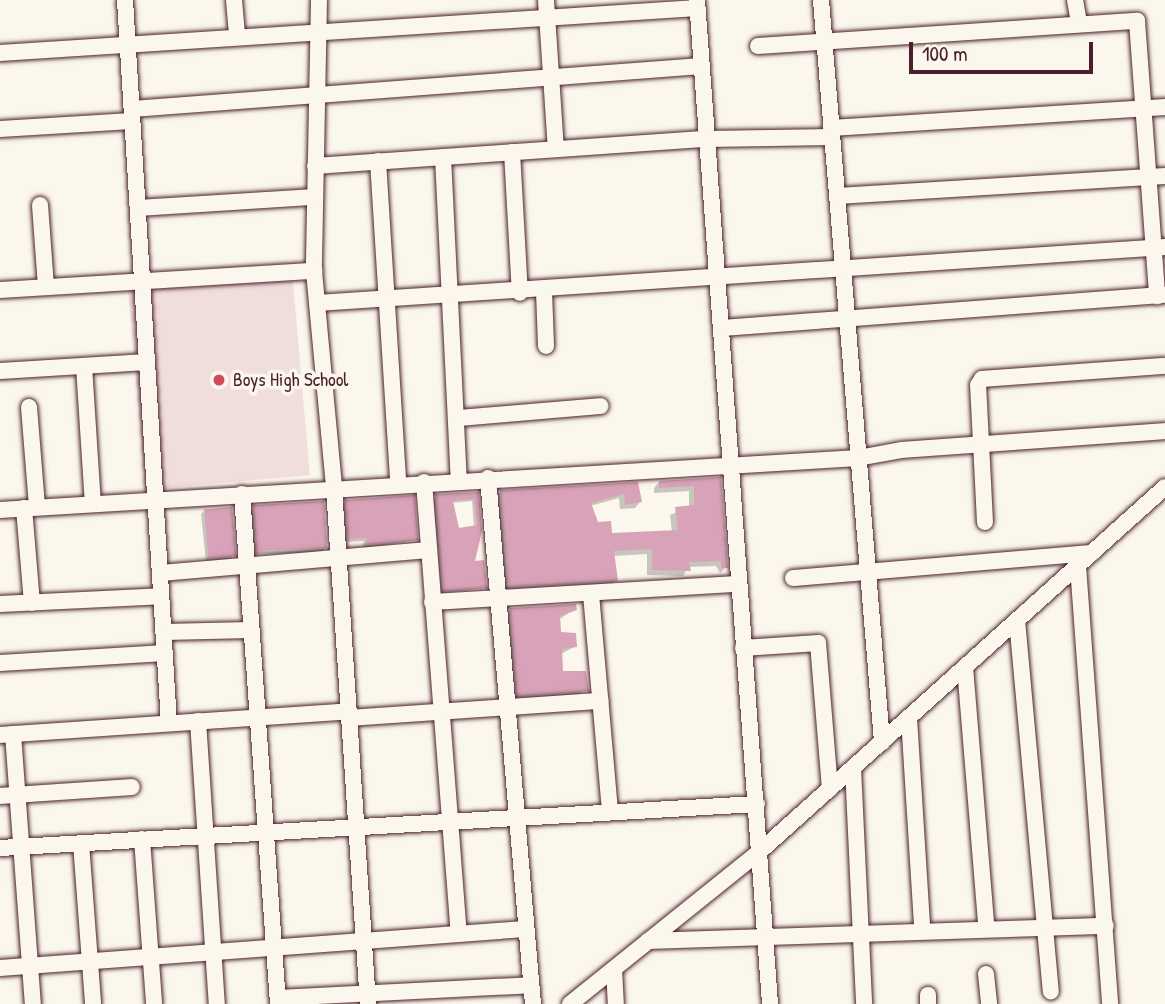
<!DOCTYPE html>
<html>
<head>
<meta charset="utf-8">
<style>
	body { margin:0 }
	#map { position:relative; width:1165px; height:1004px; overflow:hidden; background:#fbf7ec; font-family:"Patrick Hand",sans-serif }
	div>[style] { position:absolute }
	.built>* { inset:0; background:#f0dedc; transform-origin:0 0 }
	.shadow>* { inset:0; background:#0003 }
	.building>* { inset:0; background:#d8a2b8; transform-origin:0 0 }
	.roads { filter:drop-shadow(0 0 2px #4a1f2b) drop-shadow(0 0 2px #4a1f2b) }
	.minor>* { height:16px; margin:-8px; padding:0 8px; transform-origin:8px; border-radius:8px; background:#fbf7ec }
	.dots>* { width:19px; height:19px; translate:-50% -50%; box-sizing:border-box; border:4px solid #fbf7ec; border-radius:50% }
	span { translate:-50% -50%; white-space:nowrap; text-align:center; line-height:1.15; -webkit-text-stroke:7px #fbf7ec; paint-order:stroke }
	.poi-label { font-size:19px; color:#4a1f2b }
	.left { translate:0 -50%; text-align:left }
	.scale { position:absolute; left:909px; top:42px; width:184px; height:32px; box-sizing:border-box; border:4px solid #4a1f2b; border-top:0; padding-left:9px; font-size:21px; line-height:24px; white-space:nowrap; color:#4a1f2b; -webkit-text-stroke:5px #fbf7ec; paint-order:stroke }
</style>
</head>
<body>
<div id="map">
	<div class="built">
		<div style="left:292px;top:271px;width:205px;height:165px;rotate:85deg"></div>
	</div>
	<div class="shadow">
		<div style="clip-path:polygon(720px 479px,726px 567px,720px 573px,716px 566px,688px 567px,683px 576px,647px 575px,647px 554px,613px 556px,616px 580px,610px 586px,504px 592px,495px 498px,500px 492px,636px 484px,640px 502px,635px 508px,620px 509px,619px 498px,590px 506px,597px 524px,611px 535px,672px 532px,670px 515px,689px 507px,689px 491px,654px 493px,654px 488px,659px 482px)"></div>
		<div style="clip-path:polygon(evenodd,477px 493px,480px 531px,472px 563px,485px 588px,441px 593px,433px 499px,477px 493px,472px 501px,474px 527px,458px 529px,451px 503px,472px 501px)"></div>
		<div style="clip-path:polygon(346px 501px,416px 540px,369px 548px,363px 547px,364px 541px,344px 542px,342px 505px)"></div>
		<div style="clip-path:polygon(254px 507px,326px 547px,322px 552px,254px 554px,250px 511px)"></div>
		<div style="clip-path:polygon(205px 510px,234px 555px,230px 559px,206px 562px,201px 514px)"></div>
		<div style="clip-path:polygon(575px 609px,558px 620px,559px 634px,576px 646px,561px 654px,562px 673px,586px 687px,579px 694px,511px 702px,503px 617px,510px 610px)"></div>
	</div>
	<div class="building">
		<div style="clip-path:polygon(721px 477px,728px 568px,721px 568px,721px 561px,689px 562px,691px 571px,652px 570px,652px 549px,614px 551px,618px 581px,509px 587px,500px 490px,638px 482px,642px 502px,625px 505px,624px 494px,591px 503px,598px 522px,611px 521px,612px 533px,678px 530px,675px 507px,694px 505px,694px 486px,659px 488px,659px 481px)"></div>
		<div style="clip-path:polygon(evenodd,479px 492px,482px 531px,475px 561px,484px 560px,487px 588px,443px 591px,435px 494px,479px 492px,474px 499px,477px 525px,459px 528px,453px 501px,474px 499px)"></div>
		<div style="clip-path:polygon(415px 495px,418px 540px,374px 544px,366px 544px,367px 538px,348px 539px,345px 500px)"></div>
		<div style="clip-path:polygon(324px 501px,327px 548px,266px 550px,257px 554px,253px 505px)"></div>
		<div style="left:232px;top:507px;width:49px;height:28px;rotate:85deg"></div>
		<div style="clip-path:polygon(576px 604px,577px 610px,560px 616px,561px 632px,576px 633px,577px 647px,562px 649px,563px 671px,586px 671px,589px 691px,517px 696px,510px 608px)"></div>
	</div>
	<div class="roads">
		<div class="minor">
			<div style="left:125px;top:0;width:724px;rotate:86.52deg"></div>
			<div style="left:234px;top:0;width:35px;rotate:85deg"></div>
			<div style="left:319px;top:0;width:271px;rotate:91.1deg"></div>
			<div style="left:314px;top:271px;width:218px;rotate:84.7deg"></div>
			<div style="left:334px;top:488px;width:517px;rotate:86.23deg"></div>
			<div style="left:546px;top:0;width:149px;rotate:86.2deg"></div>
			<div style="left:697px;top:0;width:1007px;rotate:85.84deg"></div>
			<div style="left:821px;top:0;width:745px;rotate:85.3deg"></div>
			<div style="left:1075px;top:0;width:22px;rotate:80deg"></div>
			<div style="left:758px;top:46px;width:380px;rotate:-3.8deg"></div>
			<div style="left:1137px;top:21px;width:276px;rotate:85.8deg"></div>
			<div style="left:0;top:53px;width:699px;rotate:-3.69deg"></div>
			<div style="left:132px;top:109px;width:571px;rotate:-4.32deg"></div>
			<div style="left:831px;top:128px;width:335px;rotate:-3.6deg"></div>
			<div style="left:0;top:129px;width:132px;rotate:-3.5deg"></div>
			<div style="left:512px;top:152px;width:141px;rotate:86.8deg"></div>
			<div style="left:443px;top:157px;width:322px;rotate:87.2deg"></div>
			<div style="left:378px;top:161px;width:323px;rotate:86.4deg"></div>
			<div style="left:315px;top:166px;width:392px;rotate:-4deg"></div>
			<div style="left:706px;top:139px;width:126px;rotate:-0.9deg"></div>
			<div style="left:837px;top:196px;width:329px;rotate:-3.5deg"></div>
			<div style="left:40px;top:205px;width:82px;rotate:85.8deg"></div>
			<div style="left:138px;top:208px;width:177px;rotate:-3.6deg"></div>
			<div style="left:0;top:290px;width:315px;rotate:-3.5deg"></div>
			<div style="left:544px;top:291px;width:55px;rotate:87.9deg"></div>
			<div style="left:317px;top:303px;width:850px;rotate:-3.78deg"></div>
			<div style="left:722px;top:328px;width:444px;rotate:-4.3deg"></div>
			<div style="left:84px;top:366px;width:138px;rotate:86.3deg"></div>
			<div style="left:0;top:371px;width:147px;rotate:-3.5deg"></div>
			<div style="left:29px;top:407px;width:100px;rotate:85.4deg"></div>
			<div style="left:458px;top:418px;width:143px;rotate:-4.8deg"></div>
			<div style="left:488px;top:478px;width:528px;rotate:85.11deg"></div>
			<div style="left:424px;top:482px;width:453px;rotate:85.6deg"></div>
			<div style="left:242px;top:494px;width:511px;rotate:85.96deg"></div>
			<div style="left:24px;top:508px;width:95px;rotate:85.2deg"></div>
			<div style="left:0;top:510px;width:860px;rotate:-3.47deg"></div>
			<div style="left:858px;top:458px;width:45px;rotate:-10.3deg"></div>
			<div style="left:902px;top:450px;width:264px;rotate:-4.1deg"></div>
			<div style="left:985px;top:522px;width:137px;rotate:-92.9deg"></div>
			<div style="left:978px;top:385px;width:7px;rotate:-56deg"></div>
			<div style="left:982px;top:379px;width:183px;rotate:-4.1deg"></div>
			<div style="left:1078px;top:566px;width:439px;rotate:85.8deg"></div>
			<div style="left:160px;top:573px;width:270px;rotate:-4.9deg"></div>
			<div style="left:793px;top:578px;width:300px;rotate:-4.8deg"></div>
			<div style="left:591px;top:594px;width:219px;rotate:85deg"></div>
			<div style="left:432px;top:602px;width:306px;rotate:-3.4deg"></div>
			<div style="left:0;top:604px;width:161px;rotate:-2.8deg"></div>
			<div style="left:1017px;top:620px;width:373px;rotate:84.8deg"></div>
			<div style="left:164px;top:632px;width:87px;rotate:-1.3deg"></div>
			<div style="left:743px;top:648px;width:75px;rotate:-3.8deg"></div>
			<div style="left:818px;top:643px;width:146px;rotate:85.3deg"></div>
			<div style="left:0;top:663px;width:165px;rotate:-3.5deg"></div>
			<div style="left:965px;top:667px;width:256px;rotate:85.3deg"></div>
			<div style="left:349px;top:718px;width:252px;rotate:-3.9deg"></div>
			<div style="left:909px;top:718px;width:209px;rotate:86.4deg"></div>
			<div style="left:198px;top:721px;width:284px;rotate:86.2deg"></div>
			<div style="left:13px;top:734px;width:271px;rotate:85.8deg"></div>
			<div style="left:0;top:735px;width:350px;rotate:-3.9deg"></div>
			<div style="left:853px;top:768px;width:236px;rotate:87.3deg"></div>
			<div style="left:0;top:796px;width:132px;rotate:-3.9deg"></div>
			<div style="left:142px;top:839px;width:165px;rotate:85.8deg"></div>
			<div style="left:81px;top:843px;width:161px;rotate:85.7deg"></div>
			<div style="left:0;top:848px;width:758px;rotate:-3.33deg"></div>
			<div style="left:648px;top:941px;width:458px;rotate:-1.9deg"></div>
			<div style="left:0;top:968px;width:526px;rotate:-4.25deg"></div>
			<div style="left:614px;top:969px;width:35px;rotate:87deg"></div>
			<div style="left:986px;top:974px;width:30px;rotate:84deg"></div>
			<div style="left:928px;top:995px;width:9px;rotate:90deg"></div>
			<div style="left:278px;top:998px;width:253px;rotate:-2.9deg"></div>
			<div style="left:570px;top:1004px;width:241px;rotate:-38.8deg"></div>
			<div style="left:758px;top:853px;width:547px;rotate:-41.96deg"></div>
		</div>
	</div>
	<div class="dots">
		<div style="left:219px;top:380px;background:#d1495b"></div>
	</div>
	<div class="poi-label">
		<span class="left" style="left:233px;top:380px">Boys High School</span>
	</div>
	<div class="scale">100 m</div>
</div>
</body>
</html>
